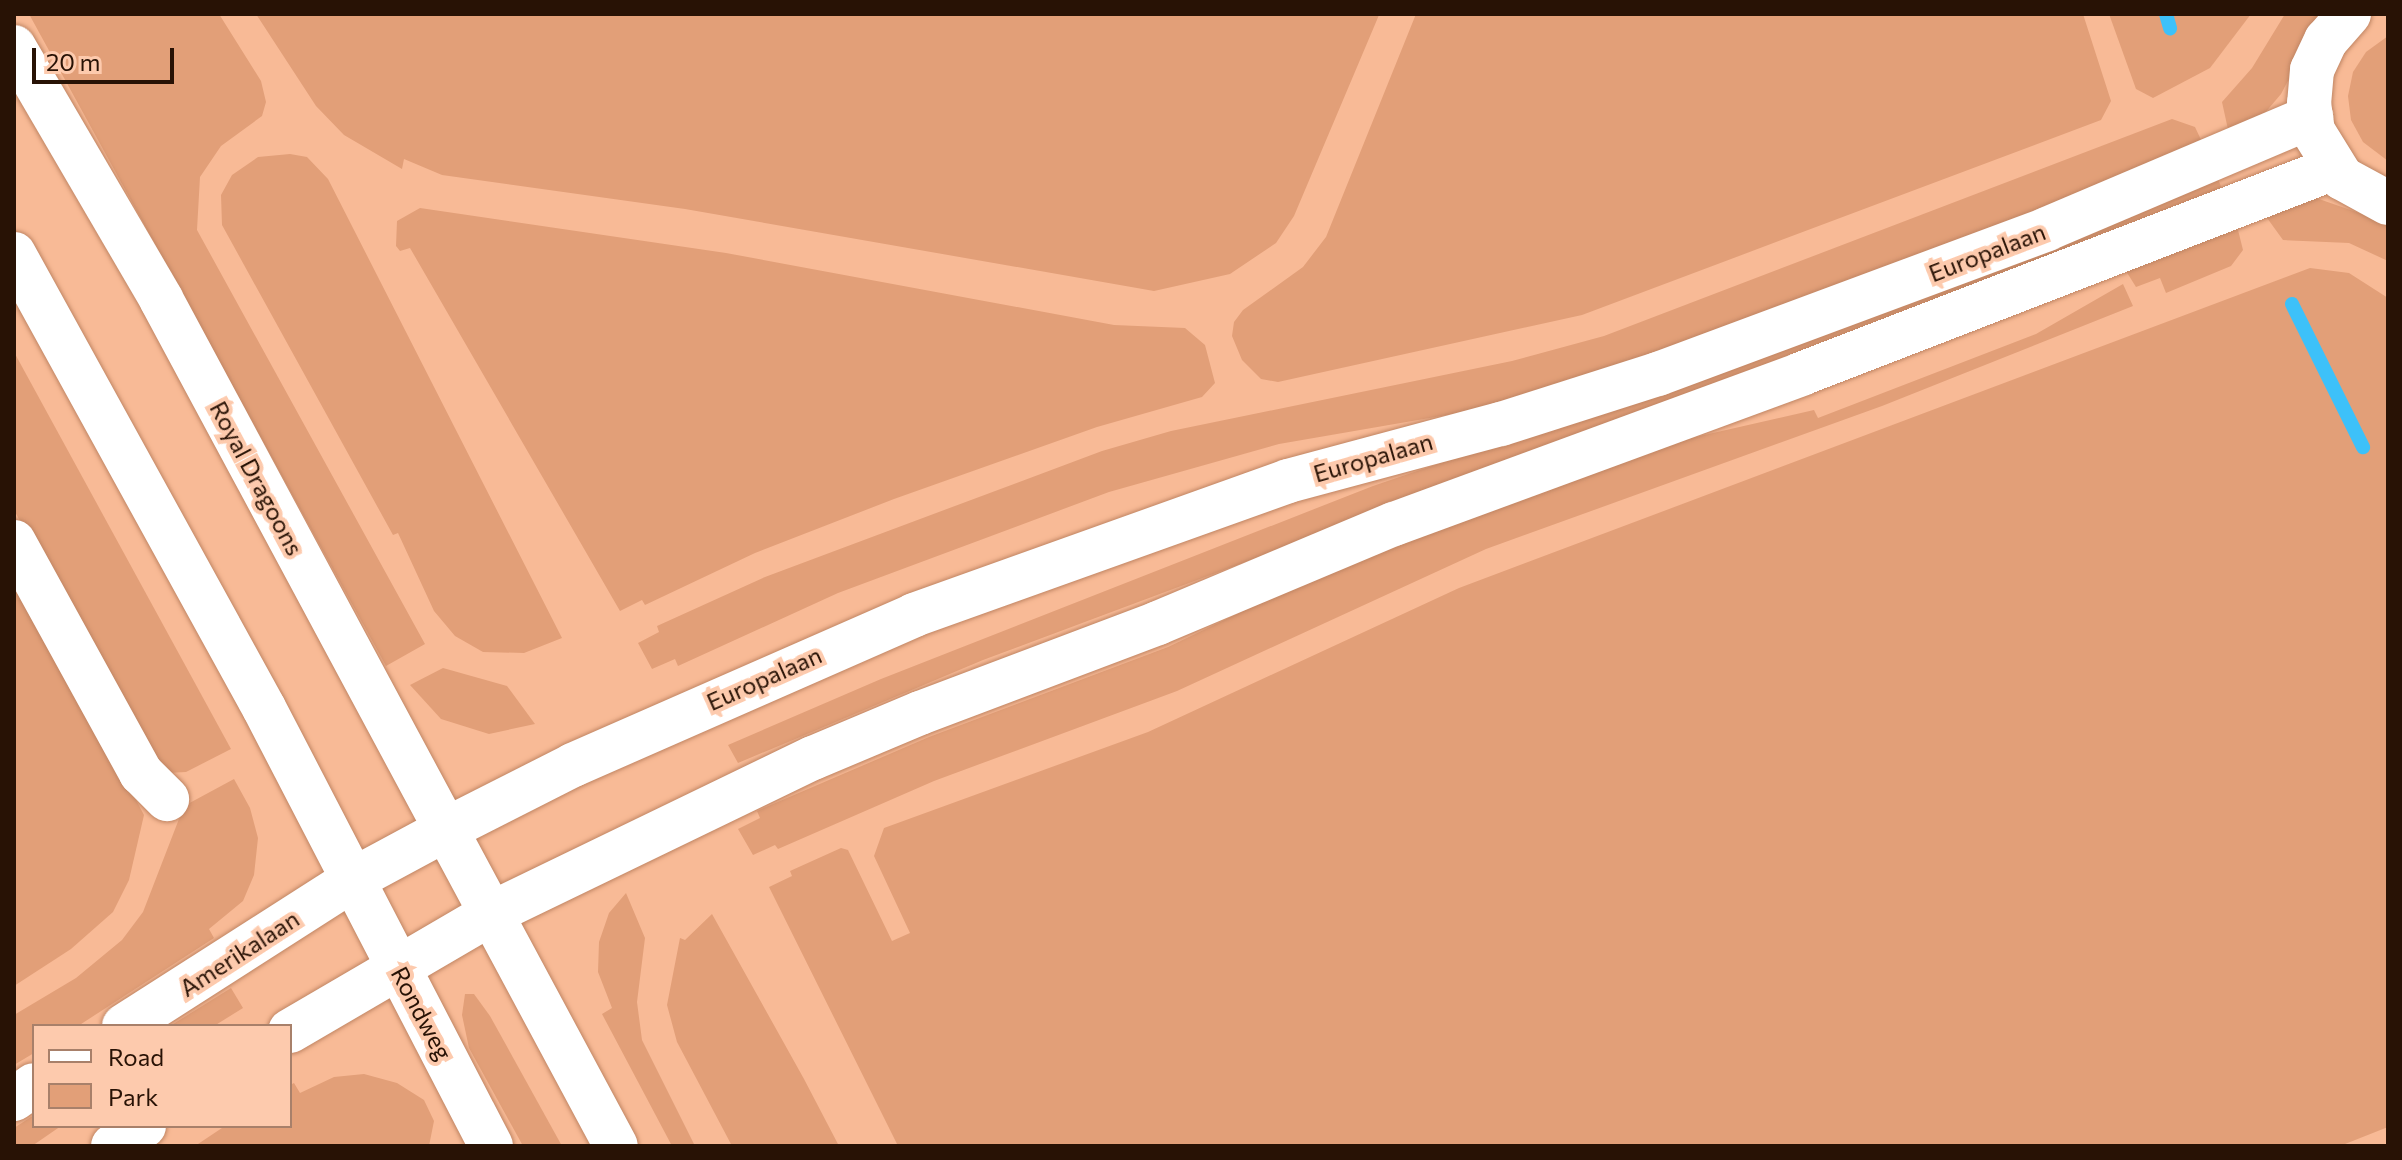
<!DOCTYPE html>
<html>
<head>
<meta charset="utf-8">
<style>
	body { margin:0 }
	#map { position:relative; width:2402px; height:1160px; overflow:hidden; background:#f8ba96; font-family:Commissioner,sans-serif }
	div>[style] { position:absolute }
	.green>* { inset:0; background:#e29f78 }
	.stream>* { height:14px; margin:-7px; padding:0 7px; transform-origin:7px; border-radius:7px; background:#3dc1f9 }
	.roads { filter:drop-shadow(0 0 2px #c08563) drop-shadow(0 0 2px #c08563) }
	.minor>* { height:44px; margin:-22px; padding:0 22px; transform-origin:22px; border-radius:22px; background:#fff }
	.tertiary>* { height:44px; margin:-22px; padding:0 22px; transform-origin:22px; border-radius:22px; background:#fff }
	.secondary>* { height:44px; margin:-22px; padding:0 22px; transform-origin:22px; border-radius:22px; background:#fff }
	.primary>* { height:44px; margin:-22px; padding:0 22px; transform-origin:22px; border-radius:22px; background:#fff }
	span { translate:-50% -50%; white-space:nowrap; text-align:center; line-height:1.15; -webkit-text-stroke:8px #fdcaad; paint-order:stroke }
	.street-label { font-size:24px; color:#281205 }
	.frame { position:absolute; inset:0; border:16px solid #281205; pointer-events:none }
	.legend { position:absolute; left:32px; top:1024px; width:260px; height:104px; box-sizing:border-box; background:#fdcaad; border:2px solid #a8806a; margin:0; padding:10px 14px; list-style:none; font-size:24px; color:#281205 }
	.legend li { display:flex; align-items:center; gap:16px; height:40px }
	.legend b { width:40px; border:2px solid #a8806a }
	.scale { position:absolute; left:32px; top:48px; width:142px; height:36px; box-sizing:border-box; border:4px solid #281205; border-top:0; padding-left:10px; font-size:24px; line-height:28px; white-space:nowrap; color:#281205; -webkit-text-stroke:6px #fdcaad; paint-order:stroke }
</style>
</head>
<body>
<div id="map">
	<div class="green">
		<div style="clip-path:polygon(29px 14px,219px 14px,261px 81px,266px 102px,262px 116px,221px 146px,200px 177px,197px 230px,425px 644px,386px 666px)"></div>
		<div style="clip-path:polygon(256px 14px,1384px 14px,1379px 15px,1294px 216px,1276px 243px,1230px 274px,1154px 291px,685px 209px,442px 175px,404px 159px,402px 169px,344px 135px,316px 106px)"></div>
		<div style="clip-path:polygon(1416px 14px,2083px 14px,2111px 101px,2101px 120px,1582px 315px,1278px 382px,1261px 379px,1242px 360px,1232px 336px,1234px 322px,1243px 310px,1303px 267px,1326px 237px)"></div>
		<div style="clip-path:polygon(2109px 14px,2251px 14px,2210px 68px,2153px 98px,2136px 89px)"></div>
		<div style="clip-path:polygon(2285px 14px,2323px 14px,2281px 94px,2264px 114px,2229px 134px,2222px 102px,2252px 68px)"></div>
		<div style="clip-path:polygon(2388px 36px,2388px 161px,2363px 142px,2351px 120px,2348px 96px,2353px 72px,2366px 52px)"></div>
		<div style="clip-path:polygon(2172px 119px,2195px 127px,2203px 144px,2020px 226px,1499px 406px,1279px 444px,1109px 492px,838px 593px,678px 666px,675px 659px,652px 669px,638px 643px,659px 632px,657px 626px,765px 577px,1102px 451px,1171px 431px,1512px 361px,1604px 336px)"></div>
		<div style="clip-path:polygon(290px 154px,307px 157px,328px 179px,562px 638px,524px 653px,483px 652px,455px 636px,434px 611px,398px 533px,393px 535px,222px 225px,221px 195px,232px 175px,258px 157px)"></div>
		<div style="clip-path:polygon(2215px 172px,2225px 196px,983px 660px,738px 763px,728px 745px,881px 679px,1373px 486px,1647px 393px)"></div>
		<div style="clip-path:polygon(2316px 198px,2388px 223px,2388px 261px,2349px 243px,2283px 240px,2262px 211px)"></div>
		<div style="clip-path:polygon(420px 208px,726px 253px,1114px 325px,1185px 328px,1205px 345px,1215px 383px,1202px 397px,1097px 427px,894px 499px,755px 553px,645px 605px,642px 600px,620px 611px,410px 248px,400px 251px,396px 246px,397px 221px)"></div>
		<div style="clip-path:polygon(2236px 222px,2243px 250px,2231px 266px,2166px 293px,2160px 278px,2136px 287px,2126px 271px)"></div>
		<div style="clip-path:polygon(2310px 268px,2349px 273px,2388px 298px,2388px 1127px,2340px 1146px,898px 1146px,769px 887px,792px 876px,790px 871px,841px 848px,848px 850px,892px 941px,910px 933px,874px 856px,884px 828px,1148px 732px,1459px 588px)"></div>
		<div style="clip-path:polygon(2123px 284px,2133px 306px,1882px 406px,1486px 549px,1177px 691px,934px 781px,778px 849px,775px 845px,753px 855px,738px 829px,760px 818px,757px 811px,929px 737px,1168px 647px,1371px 550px,1669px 443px,1814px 410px,1818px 418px,2036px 334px)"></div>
		<div style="clip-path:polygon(14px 352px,231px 749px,186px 772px,167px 773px,154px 766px,14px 510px)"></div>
		<div style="clip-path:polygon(14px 571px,144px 815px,129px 880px,113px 912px,71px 949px,14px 986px)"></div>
		<div style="clip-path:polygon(443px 668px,507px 686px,535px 724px,489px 734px,441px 719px,410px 685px)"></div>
		<div style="clip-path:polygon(234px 779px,250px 808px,258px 838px,254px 875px,243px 901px,209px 929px,214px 938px,78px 1026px,34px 1026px,34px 1053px,14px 1065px,14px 1015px,76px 978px,122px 940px,143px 912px,184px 806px)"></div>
		<div style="clip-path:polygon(626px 893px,645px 938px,637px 1002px,642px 1040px,695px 1146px,672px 1146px,602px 1014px,612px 1008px,598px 972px,599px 942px,609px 913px)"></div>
		<div style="clip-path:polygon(712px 914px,804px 1079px,839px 1146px,732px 1146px,677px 1042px,667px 1005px,680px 938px,685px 940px)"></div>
		<div style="clip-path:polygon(231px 988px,243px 1008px,214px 1026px,170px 1026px)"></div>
		<div style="clip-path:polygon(465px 994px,474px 994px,490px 1016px,562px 1146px,523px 1146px,469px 1048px,462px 1015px)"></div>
		<div style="clip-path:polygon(364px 1074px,397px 1083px,424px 1100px,434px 1121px,429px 1146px,195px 1146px,225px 1126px,290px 1126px,290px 1085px,294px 1083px,300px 1093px,334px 1077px)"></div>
		<div style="clip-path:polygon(34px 1115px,34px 1126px,61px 1126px,32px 1146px,14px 1146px,14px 1128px)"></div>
	</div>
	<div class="stream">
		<div style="left:2166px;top:14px;width:15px;rotate:74deg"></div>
		<div style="left:2292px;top:304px;width:160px;rotate:63.6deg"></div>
	</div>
	<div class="roads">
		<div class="minor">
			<div style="left:14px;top:542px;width:264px;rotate:61.2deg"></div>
			<div style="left:141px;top:773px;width:37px;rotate:45deg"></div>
		</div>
		<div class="tertiary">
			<div style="left:2349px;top:14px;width:35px;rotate:131deg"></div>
			<div style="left:2326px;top:40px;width:33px;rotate:115deg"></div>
			<div style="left:2312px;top:70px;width:33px;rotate:95deg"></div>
			<div style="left:2309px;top:103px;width:28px;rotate:82deg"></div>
			<div style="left:2313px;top:131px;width:55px;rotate:58.3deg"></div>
			<div style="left:2342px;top:178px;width:52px;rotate:28.5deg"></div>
			<div style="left:447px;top:829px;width:141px;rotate:-26.9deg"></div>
			<div style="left:573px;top:765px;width:373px;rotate:-23.7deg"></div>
			<div style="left:914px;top:615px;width:397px;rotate:-19.7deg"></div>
			<div style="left:1288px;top:481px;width:220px;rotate:-15deg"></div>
			<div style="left:1501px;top:424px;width:165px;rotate:-17.7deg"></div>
			<div style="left:1658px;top:374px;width:415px;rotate:-20.4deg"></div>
			<div style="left:2047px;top:229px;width:287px;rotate:-23deg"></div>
			<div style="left:492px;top:913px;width:356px;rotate:-25.8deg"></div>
			<div style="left:813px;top:758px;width:116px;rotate:-22.8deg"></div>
			<div style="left:920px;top:713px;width:254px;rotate:-20.7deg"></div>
			<div style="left:1158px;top:623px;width:256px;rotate:-22.8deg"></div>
			<div style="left:1394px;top:524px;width:434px;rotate:-20.2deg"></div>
			<div style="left:1801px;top:374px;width:571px;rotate:-21.13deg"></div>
		</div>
		<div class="secondary">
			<div style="left:124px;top:1026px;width:273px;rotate:-32.6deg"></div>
			<div style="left:354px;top:879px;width:106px;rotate:-28.3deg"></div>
			<div style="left:290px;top:1031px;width:234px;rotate:-30.3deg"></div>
			<div style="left:14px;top:1099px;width:24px;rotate:-35deg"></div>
			<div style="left:113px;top:1146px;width:37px;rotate:-33deg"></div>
		</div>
		<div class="primary">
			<div style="left:14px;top:47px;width:292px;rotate:59.7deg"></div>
			<div style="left:161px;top:299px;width:961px;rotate:61.76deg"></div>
			<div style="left:14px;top:254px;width:518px;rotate:61.16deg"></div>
			<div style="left:264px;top:708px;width:493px;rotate:62.6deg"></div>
		</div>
	</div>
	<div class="street-label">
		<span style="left:1987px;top:252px;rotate:-21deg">Europalaan</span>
		<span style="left:1373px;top:457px;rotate:-16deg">Europalaan</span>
		<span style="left:257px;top:478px;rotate:62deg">Royal Dragoons</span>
		<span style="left:764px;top:678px;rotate:-24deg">Europalaan</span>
		<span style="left:239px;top:953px;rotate:-33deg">Amerikalaan</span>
		<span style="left:422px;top:1013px;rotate:62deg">Rondweg</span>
	</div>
	<div class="frame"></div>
	<ul class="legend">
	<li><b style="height:10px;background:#fff"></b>Road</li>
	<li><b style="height:22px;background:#e29f78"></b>Park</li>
	</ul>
	<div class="scale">20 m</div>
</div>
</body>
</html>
